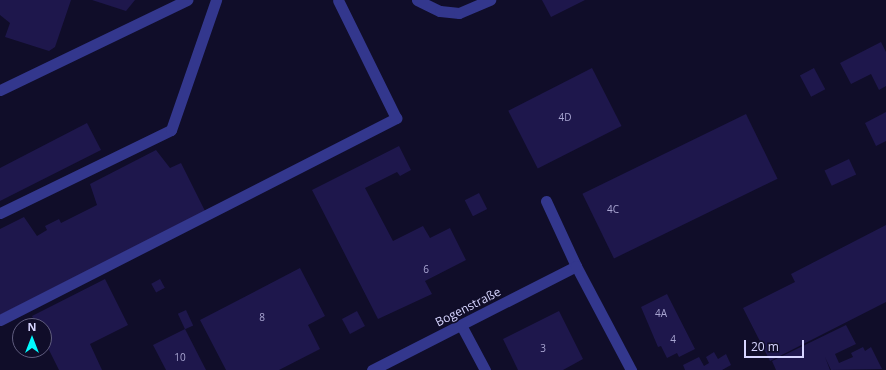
<!DOCTYPE html>
<html>
<head>
<meta charset="utf-8">
<style>
	body { margin:0 }
	#map { position:relative; width:886px; height:370px; overflow:hidden; background:#100d29; font-family:"Open Sans",sans-serif }
	div>[style] { position:absolute }
	.building>* { inset:0; background:#1e174c; transform-origin:0 0 }
	.service>* { height:11px; margin:-5.5px; padding:0 5.5px; transform-origin:5.5px; border-radius:5.5px; background:#33378d }
	.minor>* { height:11px; margin:-5.5px; padding:0 5.5px; transform-origin:5.5px; border-radius:5.5px; background:#33378d }
	span { translate:-50% -50%; white-space:nowrap; text-align:center; line-height:1.15; -webkit-text-stroke:3.5px #100d29; paint-order:stroke }
	.number-label { font-size:10px; color:#a9a6d2 }
	.number-label span { -webkit-text-stroke-width:0 }
	.street-label { font-size:12px; color:#d7d5ff }
	.north { position:absolute; left:12px; top:318px; width:40px; height:40px; box-sizing:border-box; background:#100d29; border:1px solid #605d7f; border-radius:50%; rotate:0deg; font-size:11px; font-weight:700; line-height:16px; text-align:center; color:#d7d5ff }
	.north::after { content:''; display:block; margin:auto; width:14px; height:18px; background:#01faff; clip-path:polygon(50% 0,100% 100%,50% 72%,0 100%) }
	.scale { position:absolute; left:744px; top:340px; width:60px; height:18px; box-sizing:border-box; border:2px solid #d7d5ff; border-top:0; padding-left:5px; font-size:12px; line-height:14px; white-space:nowrap; color:#d7d5ff; -webkit-text-stroke:3px #100d29; paint-order:stroke }
</style>
</head>
<body>
<div id="map">
	<div class="building">
		<div style="clip-path:polygon(0 0,71px 0,55px 47px,49px 51px,5px 37px,10px 23px,0 15px)"></div>
		<div style="clip-path:polygon(92px 0,135px 0,126px 11px)"></div>
		<div style="clip-path:polygon(542px 0,585px 0,551px 17px)"></div>
		<div style="clip-path:polygon(881px 42px,886px 52px,886px 86px,879px 90px,871px 74px,851px 84px,840px 63px)"></div>
		<div style="left:592px;top:68px;width:65px;height:94px;rotate:63deg"></div>
		<div style="left:814px;top:68px;width:24px;height:16px;rotate:62deg"></div>
		<div style="clip-path:polygon(886px 112px,886px 141px,876px 146px,865px 123px)"></div>
		<div style="left:746px;top:114px;width:72px;height:182px;rotate:64deg"></div>
		<div style="clip-path:polygon(87px 123px,101px 150px,0 201px,0 168px)"></div>
		<div style="clip-path:polygon(399px 146px,411px 170px,400px 176px,397px 172px,365px 188px,393px 241px,423px 226px,430px 238px,450px 228px,466px 260px,425px 281px,432px 294px,378px 319px,312px 190px)"></div>
		<div style="clip-path:polygon(156px 150px,170px 168px,181px 163px,205px 211px,0 315px,0 229px,24px 217px,37px 236px,47px 230px,45px 226px,59px 219px,61px 223px,97px 205px,90px 184px)"></div>
		<div style="left:849px;top:159px;width:17px;height:27px;rotate:65deg"></div>
		<div style="left:479px;top:193px;width:18px;height:16px;rotate:63deg"></div>
		<div style="clip-path:polygon(886px 225px,886px 302px,770px 361px,743px 308px,795px 282px,791px 274px)"></div>
		<div style="clip-path:polygon(300px 268px,325px 316px,308px 325px,320px 349px,279px 370px,226px 370px,200px 320px)"></div>
		<div style="clip-path:polygon(105px 279px,128px 325px,90px 344px,102px 370px,59px 370px,44px 340px,44px 326px,37px 326px,32px 316px)"></div>
		<div style="left:160px;top:279px;width:10px;height:10px;rotate:61deg"></div>
		<div style="clip-path:polygon(667px 294px,695px 349px,679px 357px,677px 353px,667px 358px,661px 346px,658px 347px,641px 307px)"></div>
		<div style="left:186px;top:310px;width:17px;height:9px;rotate:65deg"></div>
		<div style="left:357px;top:311px;width:17px;height:17px;rotate:62deg"></div>
		<div style="clip-path:polygon(559px 311px,583px 359px,563px 370px,518px 370px,503px 339px)"></div>
		<div style="clip-path:polygon(846px 325px,856px 344px,835px 354px,839px 363px,853px 357px,851px 353px,863px 347px,865px 351px,871px 347px,882px 369px,831px 370px,825px 357px,830px 370px,776px 370px,772px 361px)"></div>
		<div style="clip-path:polygon(185px 329px,206px 370px,166px 370px,153px 345px)"></div>
		<div style="clip-path:polygon(714px 352px,718px 359px,726px 354px,731px 365px,722px 370px,685px 370px,683px 365px,699px 357px,704px 366px,709px 363px,706px 357px)"></div>
	</div>
	<div class="service">
		<div style="left:417px;top:0;width:25px;rotate:26deg"></div>
		<div style="left:440px;top:11px;width:19px;rotate:6deg"></div>
		<div style="left:459px;top:13px;width:34px;rotate:-23deg"></div>
		<div style="left:0;top:90px;width:208px;rotate:-25.7deg"></div>
		<div style="left:0;top:213px;width:190px;rotate:-25.9deg"></div>
		<div style="left:171px;top:130px;width:138px;rotate:-70.9deg"></div>
		<div style="left:0;top:320px;width:445px;rotate:-27deg"></div>
		<div style="left:396px;top:118px;width:131px;rotate:-116.2deg"></div>
		<div style="left:461px;top:325px;width:51px;rotate:61.9deg"></div>
	</div>
	<div class="minor">
		<div style="left:546px;top:201px;width:72px;rotate:65.2deg"></div>
		<div style="left:372px;top:370px;width:229px;rotate:-27deg"></div>
		<div style="left:576px;top:266px;width:118px;rotate:62.1deg"></div>
	</div>
	<div class="number-label">
		<span style="left:565px;top:118px">4D</span>
		<span style="left:613px;top:210px">4C</span>
		<span style="left:426px;top:270px">6</span>
		<span style="left:661px;top:314px">4A</span>
		<span style="left:262px;top:318px">8</span>
		<span style="left:673px;top:340px">4</span>
		<span style="left:543px;top:349px">3</span>
		<span style="left:180px;top:358px">10</span>
	</div>
	<div class="street-label">
		<span style="left:468px;top:307px;rotate:-27deg">Bogenstraße</span>
	</div>
	<div class="north">N</div>
	<div class="scale">20 m</div>
</div>
</body>
</html>
